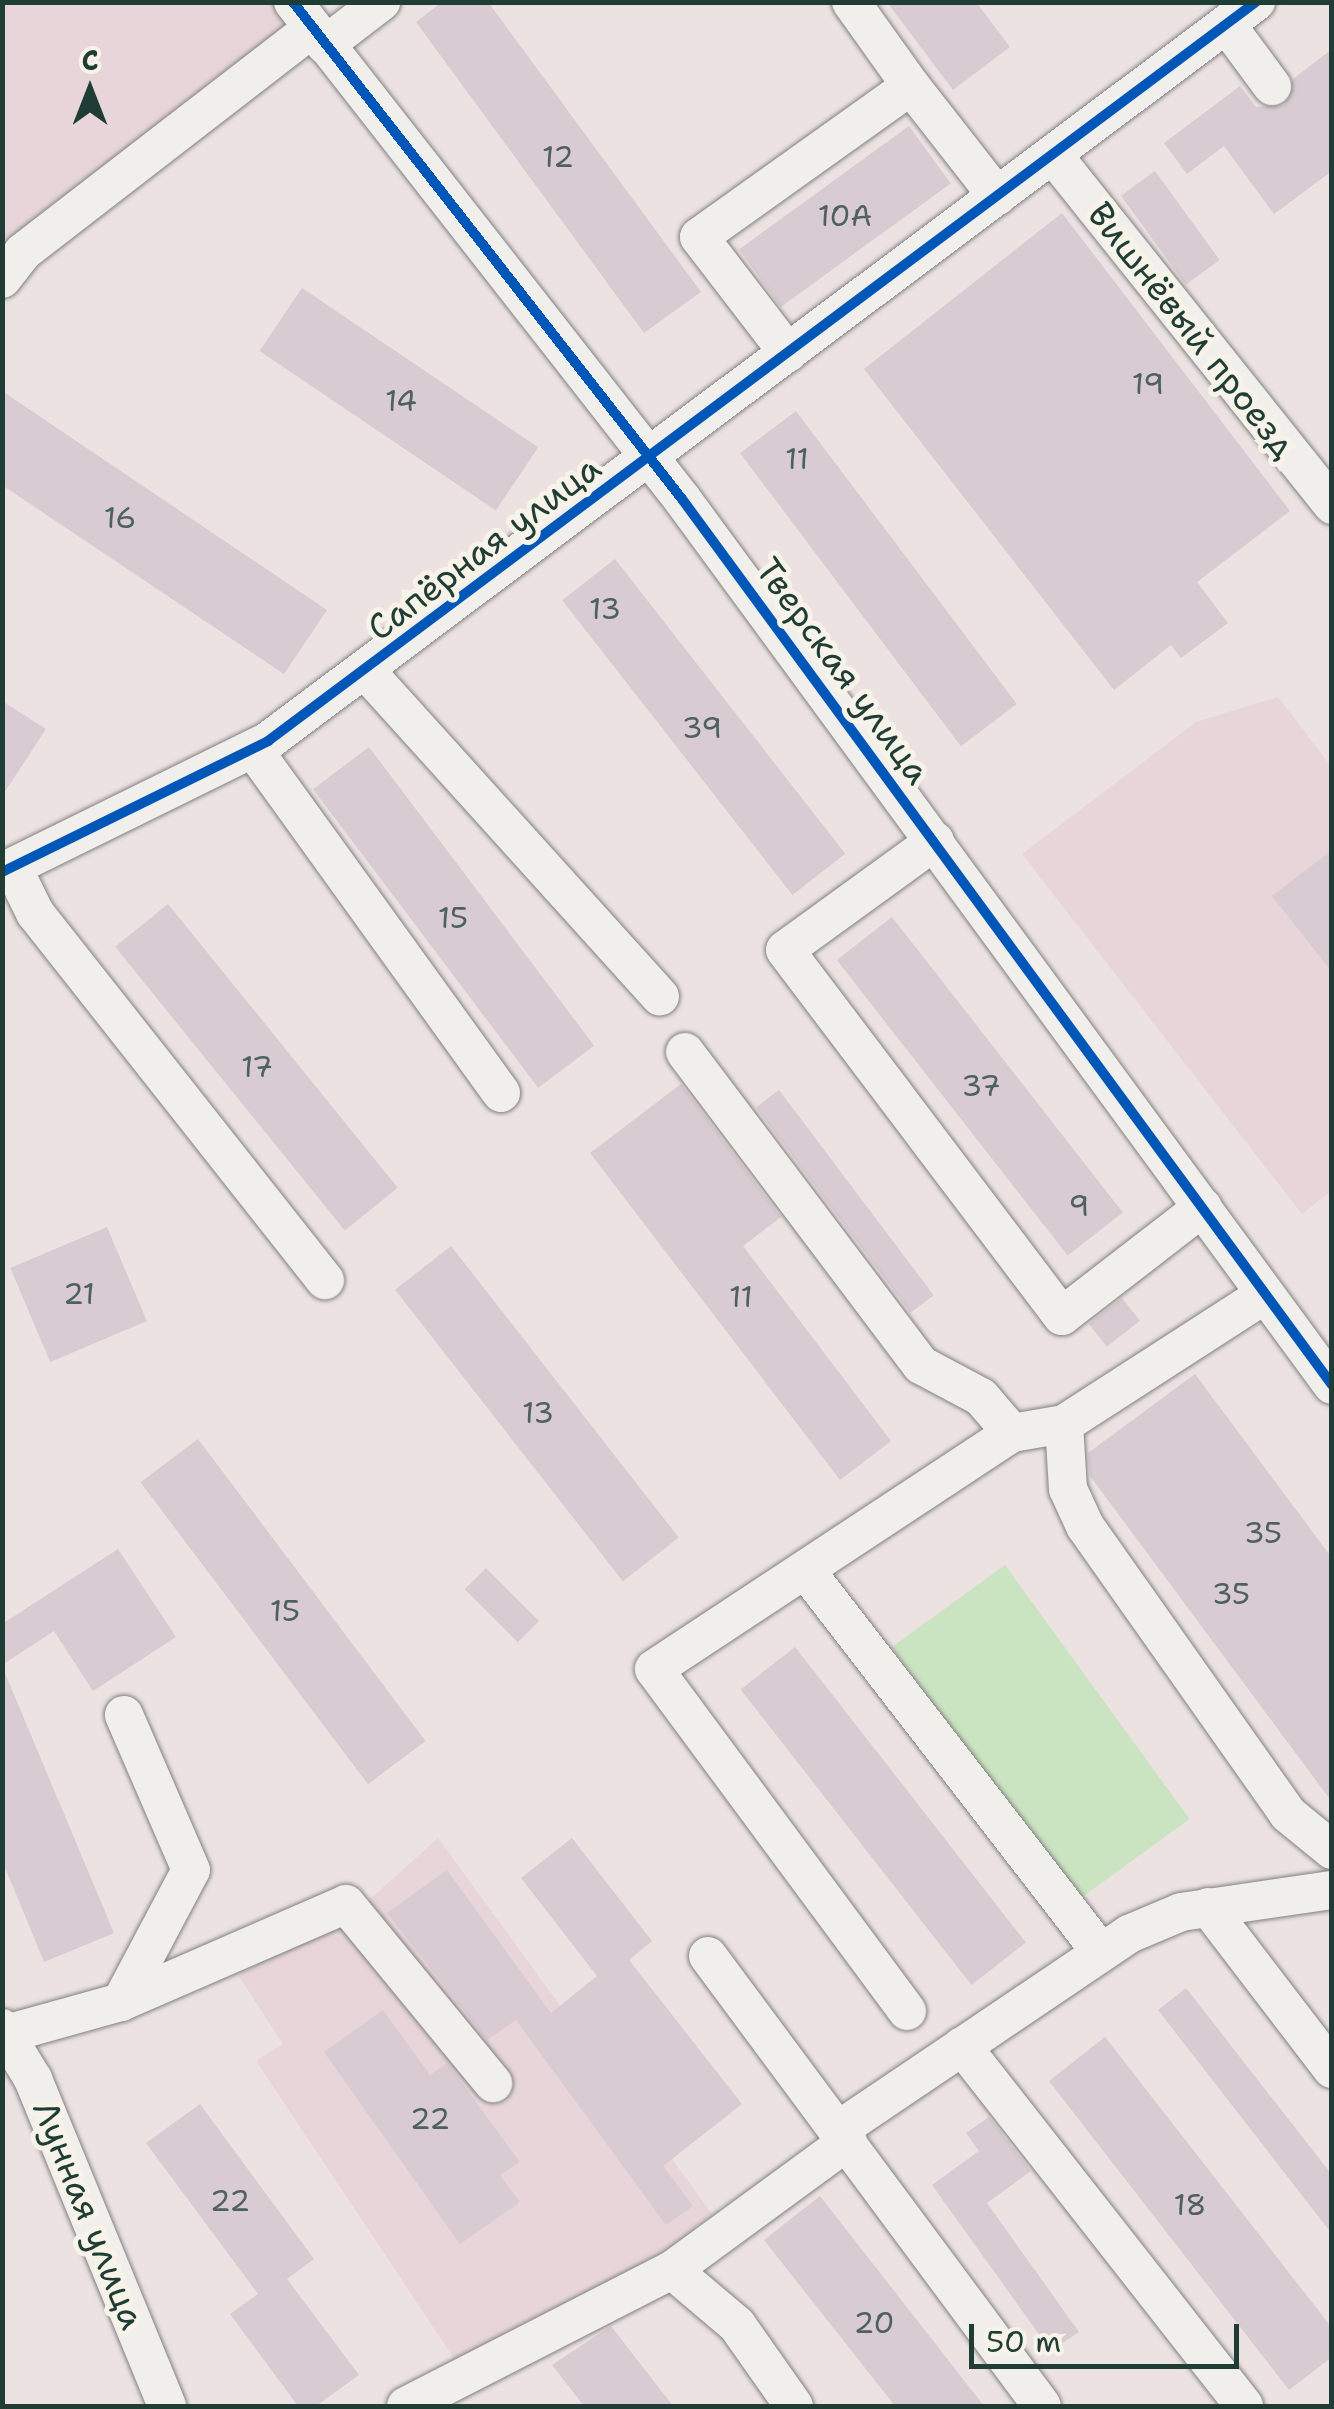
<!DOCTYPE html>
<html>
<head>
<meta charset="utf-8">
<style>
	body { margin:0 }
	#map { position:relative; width:1334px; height:2409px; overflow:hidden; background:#ece2e2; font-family:"Shantell Sans",sans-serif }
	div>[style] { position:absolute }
	.built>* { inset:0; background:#e7d5da }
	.green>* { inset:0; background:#cae3c0; transform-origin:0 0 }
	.building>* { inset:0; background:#d8cbd1; transform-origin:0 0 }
	.roads { filter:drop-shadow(0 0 2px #818280) drop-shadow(0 0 2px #818280) }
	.minor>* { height:38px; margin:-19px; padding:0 19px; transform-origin:19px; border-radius:19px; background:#f1efeb }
	.cycleway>* { height:10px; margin:-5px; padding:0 5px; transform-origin:5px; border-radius:5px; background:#0057b8 }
	span { translate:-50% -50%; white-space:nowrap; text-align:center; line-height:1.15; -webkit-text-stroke:10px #f7f3e8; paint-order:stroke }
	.number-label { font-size:30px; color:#4e615c }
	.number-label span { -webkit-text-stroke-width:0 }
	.street-label { font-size:35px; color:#1f3d34 }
	.frame { position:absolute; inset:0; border:5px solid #1f3d34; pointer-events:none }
	.north { position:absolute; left:40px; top:40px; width:100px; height:100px; -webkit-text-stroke:8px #f7f3e8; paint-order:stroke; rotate:0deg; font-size:28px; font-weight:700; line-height:40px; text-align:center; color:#1f3d34 }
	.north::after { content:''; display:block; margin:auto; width:35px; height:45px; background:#1f3d34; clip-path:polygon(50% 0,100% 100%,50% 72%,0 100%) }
	.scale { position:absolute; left:969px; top:2324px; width:270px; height:45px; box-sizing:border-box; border:5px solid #1f3d34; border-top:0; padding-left:12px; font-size:30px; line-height:35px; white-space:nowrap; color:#1f3d34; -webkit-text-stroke:8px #f7f3e8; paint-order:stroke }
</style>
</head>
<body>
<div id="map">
	<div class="built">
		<div style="clip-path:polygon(3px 3px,270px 3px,290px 29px,3px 245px)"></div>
		<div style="clip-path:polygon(1278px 697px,1331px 766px,1331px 1191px,1302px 1214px,1022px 854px,1196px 722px)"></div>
		<div style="clip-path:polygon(438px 1838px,712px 2214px,666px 2250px,457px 2363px,256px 2061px,283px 2044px,238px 1975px,369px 1900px)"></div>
	</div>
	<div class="green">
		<div style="left:1005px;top:1565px;width:314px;height:140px;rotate:54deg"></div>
	</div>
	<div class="building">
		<div style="clip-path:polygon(442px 2px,488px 2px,701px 292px,644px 333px,416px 22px)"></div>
		<div style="clip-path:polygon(887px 2px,976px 2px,1010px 47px,953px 90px)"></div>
		<div style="clip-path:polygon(1332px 49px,1332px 171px,1274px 214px,1224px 146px,1187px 174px,1164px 143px,1240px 86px,1256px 107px,1284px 105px,1293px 79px)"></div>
		<div style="left:909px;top:126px;width:71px;height:210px;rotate:54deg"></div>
		<div style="left:1155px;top:171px;width:110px;height:42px;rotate:54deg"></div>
		<div style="clip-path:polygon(1062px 213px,1290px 511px,1197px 582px,1228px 623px,1181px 658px,1171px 645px,1114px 690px,864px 369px)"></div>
		<div style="left:302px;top:288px;width:285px;height:76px;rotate:34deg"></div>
		<div style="clip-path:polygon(2px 391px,327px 610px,284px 674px,2px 485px)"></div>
		<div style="left:796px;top:411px;width:367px;height:70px;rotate:53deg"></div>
		<div style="left:615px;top:559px;width:374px;height:67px;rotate:52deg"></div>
		<div style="clip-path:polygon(2px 701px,46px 729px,2px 796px)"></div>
		<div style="left:369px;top:747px;width:374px;height:70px;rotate:53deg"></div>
		<div style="clip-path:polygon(1332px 850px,1332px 972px,1272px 896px)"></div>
		<div style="left:168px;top:904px;width:365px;height:68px;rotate:51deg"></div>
		<div style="left:892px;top:917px;width:375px;height:70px;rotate:52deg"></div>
		<div style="clip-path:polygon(681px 1084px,781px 1217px,743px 1246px,891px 1441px,840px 1480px,590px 1153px)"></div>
		<div style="left:779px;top:1090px;width:257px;height:29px;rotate:53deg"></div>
		<div style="left:107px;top:1227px;width:102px;height:105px;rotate:67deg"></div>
		<div style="left:451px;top:1246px;width:370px;height:71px;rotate:52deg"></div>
		<div style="left:1122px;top:1298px;width:29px;height:42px;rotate:52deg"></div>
		<div style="clip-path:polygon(1195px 1374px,1332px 1558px,1332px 1802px,1090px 1476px,1088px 1453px)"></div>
		<div style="left:198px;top:1439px;width:378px;height:72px;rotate:53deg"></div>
		<div style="clip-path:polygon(118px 1549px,176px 1637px,93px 1691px,54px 1631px,2px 1665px,2px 1624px)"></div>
		<div style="left:486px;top:1568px;width:75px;height:30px;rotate:45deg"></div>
		<div style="left:795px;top:1647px;width:375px;height:69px;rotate:52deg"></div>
		<div style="clip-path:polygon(2px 1666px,114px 1933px,44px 1962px,2px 1860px)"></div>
		<div style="clip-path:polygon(572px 1838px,652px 1941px,629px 1960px,742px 2104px,663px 2166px,693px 2206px,666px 2225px,516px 2020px,487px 2040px,387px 1913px,447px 1870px,551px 2013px,597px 1976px,521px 1878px)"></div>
		<div style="clip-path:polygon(1186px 1988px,1332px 2175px,1332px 2234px,1158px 2010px)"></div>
		<div style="clip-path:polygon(383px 2010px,430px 2075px,447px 2063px,520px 2162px,500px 2175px,520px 2202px,460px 2244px,324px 2052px)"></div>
		<div style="clip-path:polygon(1105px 2037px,1332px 2328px,1332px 2357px,1289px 2390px,1049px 2081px)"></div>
		<div style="clip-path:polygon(200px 2104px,314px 2259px,287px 2279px,359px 2375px,316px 2406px,298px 2406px,230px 2314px,258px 2294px,146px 2143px)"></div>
		<div style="clip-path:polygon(989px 2117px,1031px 2171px,987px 2203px,1079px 2332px,1051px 2351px,932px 2185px,979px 2151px,966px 2133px)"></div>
		<div style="clip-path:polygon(820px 2196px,984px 2406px,895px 2406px,764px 2240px)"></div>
		<div style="clip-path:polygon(611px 2326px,645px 2370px,673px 2406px,584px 2406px,552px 2365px)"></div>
	</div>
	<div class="roads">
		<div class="minor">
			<div style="left:293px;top:2px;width:631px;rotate:51.95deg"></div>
			<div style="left:682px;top:499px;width:1099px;rotate:53.73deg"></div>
			<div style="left:851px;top:2px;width:103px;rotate:54.5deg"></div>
			<div style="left:1227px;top:25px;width:76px;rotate:53.6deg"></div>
			<div style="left:325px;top:45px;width:71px;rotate:-37.5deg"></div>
			<div style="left:1053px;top:155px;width:448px;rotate:51.4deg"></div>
			<div style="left:2px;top:279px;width:34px;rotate:-52deg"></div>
			<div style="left:23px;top:252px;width:366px;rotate:-37.7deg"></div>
			<div style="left:788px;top:353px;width:146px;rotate:-127.5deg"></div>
			<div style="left:699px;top:237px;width:260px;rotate:-35.5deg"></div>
			<div style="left:911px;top:86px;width:140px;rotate:52deg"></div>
			<div style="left:365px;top:670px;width:440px;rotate:47.9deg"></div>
			<div style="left:253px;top:749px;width:424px;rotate:54.2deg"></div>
			<div style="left:935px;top:841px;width:185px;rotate:144deg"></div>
			<div style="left:785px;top:950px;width:459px;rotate:52.9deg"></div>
			<div style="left:1062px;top:1316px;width:178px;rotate:-37.7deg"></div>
			<div style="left:13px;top:868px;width:50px;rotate:63.9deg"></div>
			<div style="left:35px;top:913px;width:468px;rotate:51.7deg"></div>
			<div style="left:2px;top:872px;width:297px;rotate:-26.2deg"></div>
			<div style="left:268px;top:741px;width:1234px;rotate:-36.8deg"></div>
			<div style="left:685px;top:1052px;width:392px;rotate:53deg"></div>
			<div style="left:921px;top:1365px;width:68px;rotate:28.1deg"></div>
			<div style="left:981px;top:1397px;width:48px;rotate:49.3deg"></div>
			<div style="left:1064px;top:1424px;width:65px;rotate:86.5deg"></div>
			<div style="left:1068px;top:1489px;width:41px;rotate:65.3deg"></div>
			<div style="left:1085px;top:1526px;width:352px;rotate:54.8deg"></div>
			<div style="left:1288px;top:1814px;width:57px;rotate:39.3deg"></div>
			<div style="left:807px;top:1572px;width:479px;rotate:52.3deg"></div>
			<div style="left:1208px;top:1907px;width:204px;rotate:52.6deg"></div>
			<div style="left:708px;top:1956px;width:560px;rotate:53.42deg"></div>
			<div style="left:121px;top:2002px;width:149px;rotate:-62.1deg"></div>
			<div style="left:191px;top:1870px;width:169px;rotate:-113.4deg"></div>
			<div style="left:907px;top:2011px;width:425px;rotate:-126.5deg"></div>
			<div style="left:654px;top:1669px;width:429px;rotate:-33.4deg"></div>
			<div style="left:1012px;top:1433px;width:53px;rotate:-9.8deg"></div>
			<div style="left:1064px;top:1424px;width:238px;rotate:-32.8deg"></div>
			<div style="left:2px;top:2028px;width:60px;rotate:58.7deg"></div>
			<div style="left:33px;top:2079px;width:353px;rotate:67.7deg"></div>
			<div style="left:2px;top:2035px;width:123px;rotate:-15.5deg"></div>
			<div style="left:121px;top:2002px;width:245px;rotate:-23.5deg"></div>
			<div style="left:346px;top:1904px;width:232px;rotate:50.6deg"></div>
			<div style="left:962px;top:2046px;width:457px;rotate:51.9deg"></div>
			<div style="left:840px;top:2129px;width:349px;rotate:-34deg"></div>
			<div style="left:1129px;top:1934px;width:56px;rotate:-22.9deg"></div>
			<div style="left:1181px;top:1912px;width:153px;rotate:-8.3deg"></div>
			<div style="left:672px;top:2270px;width:85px;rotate:40.2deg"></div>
			<div style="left:737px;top:2325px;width:99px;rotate:54.9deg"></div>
			<div style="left:406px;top:2406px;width:299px;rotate:-27.1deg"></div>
			<div style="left:672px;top:2270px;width:218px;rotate:-36.2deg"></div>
		</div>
	</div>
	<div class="cycleway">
		<div style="left:293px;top:2px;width:631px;rotate:51.95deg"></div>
		<div style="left:682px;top:499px;width:1099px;rotate:53.73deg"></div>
		<div style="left:2px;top:872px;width:297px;rotate:-26.2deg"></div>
		<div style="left:268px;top:741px;width:1234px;rotate:-36.8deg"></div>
	</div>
	<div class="number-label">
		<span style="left:558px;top:157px">12</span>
		<span style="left:845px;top:216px">10А</span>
		<span style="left:1148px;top:384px">19</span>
		<span style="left:401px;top:401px">14</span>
		<span style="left:797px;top:459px">11</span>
		<span style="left:120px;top:518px">16</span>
		<span style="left:605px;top:609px">13</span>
		<span style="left:702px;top:728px">39</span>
		<span style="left:453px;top:918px">15</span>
		<span style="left:257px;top:1067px">17</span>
		<span style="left:981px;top:1086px">37</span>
		<span style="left:1079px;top:1206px">9</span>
		<span style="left:79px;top:1294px">21</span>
		<span style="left:741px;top:1297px">11</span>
		<span style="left:538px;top:1413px">13</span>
		<span style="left:1263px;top:1533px">35</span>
		<span style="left:1231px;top:1594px">35</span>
		<span style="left:285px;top:1611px">15</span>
		<span style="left:430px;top:2119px">22</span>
		<span style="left:230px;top:2201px">22</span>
		<span style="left:1190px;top:2205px">18</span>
		<span style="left:874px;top:2323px">20</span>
	</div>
	<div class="street-label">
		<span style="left:1192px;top:330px;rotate:52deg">Вишнёвый проезд</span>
		<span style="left:484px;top:548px;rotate:-37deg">Сапёрная улица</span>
		<span style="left:843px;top:671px;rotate:54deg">Тверская улица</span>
		<span style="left:89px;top:2215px;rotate:68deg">Лунная улица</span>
	</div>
	<div class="frame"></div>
	<div class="north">С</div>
	<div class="scale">50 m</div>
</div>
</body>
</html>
